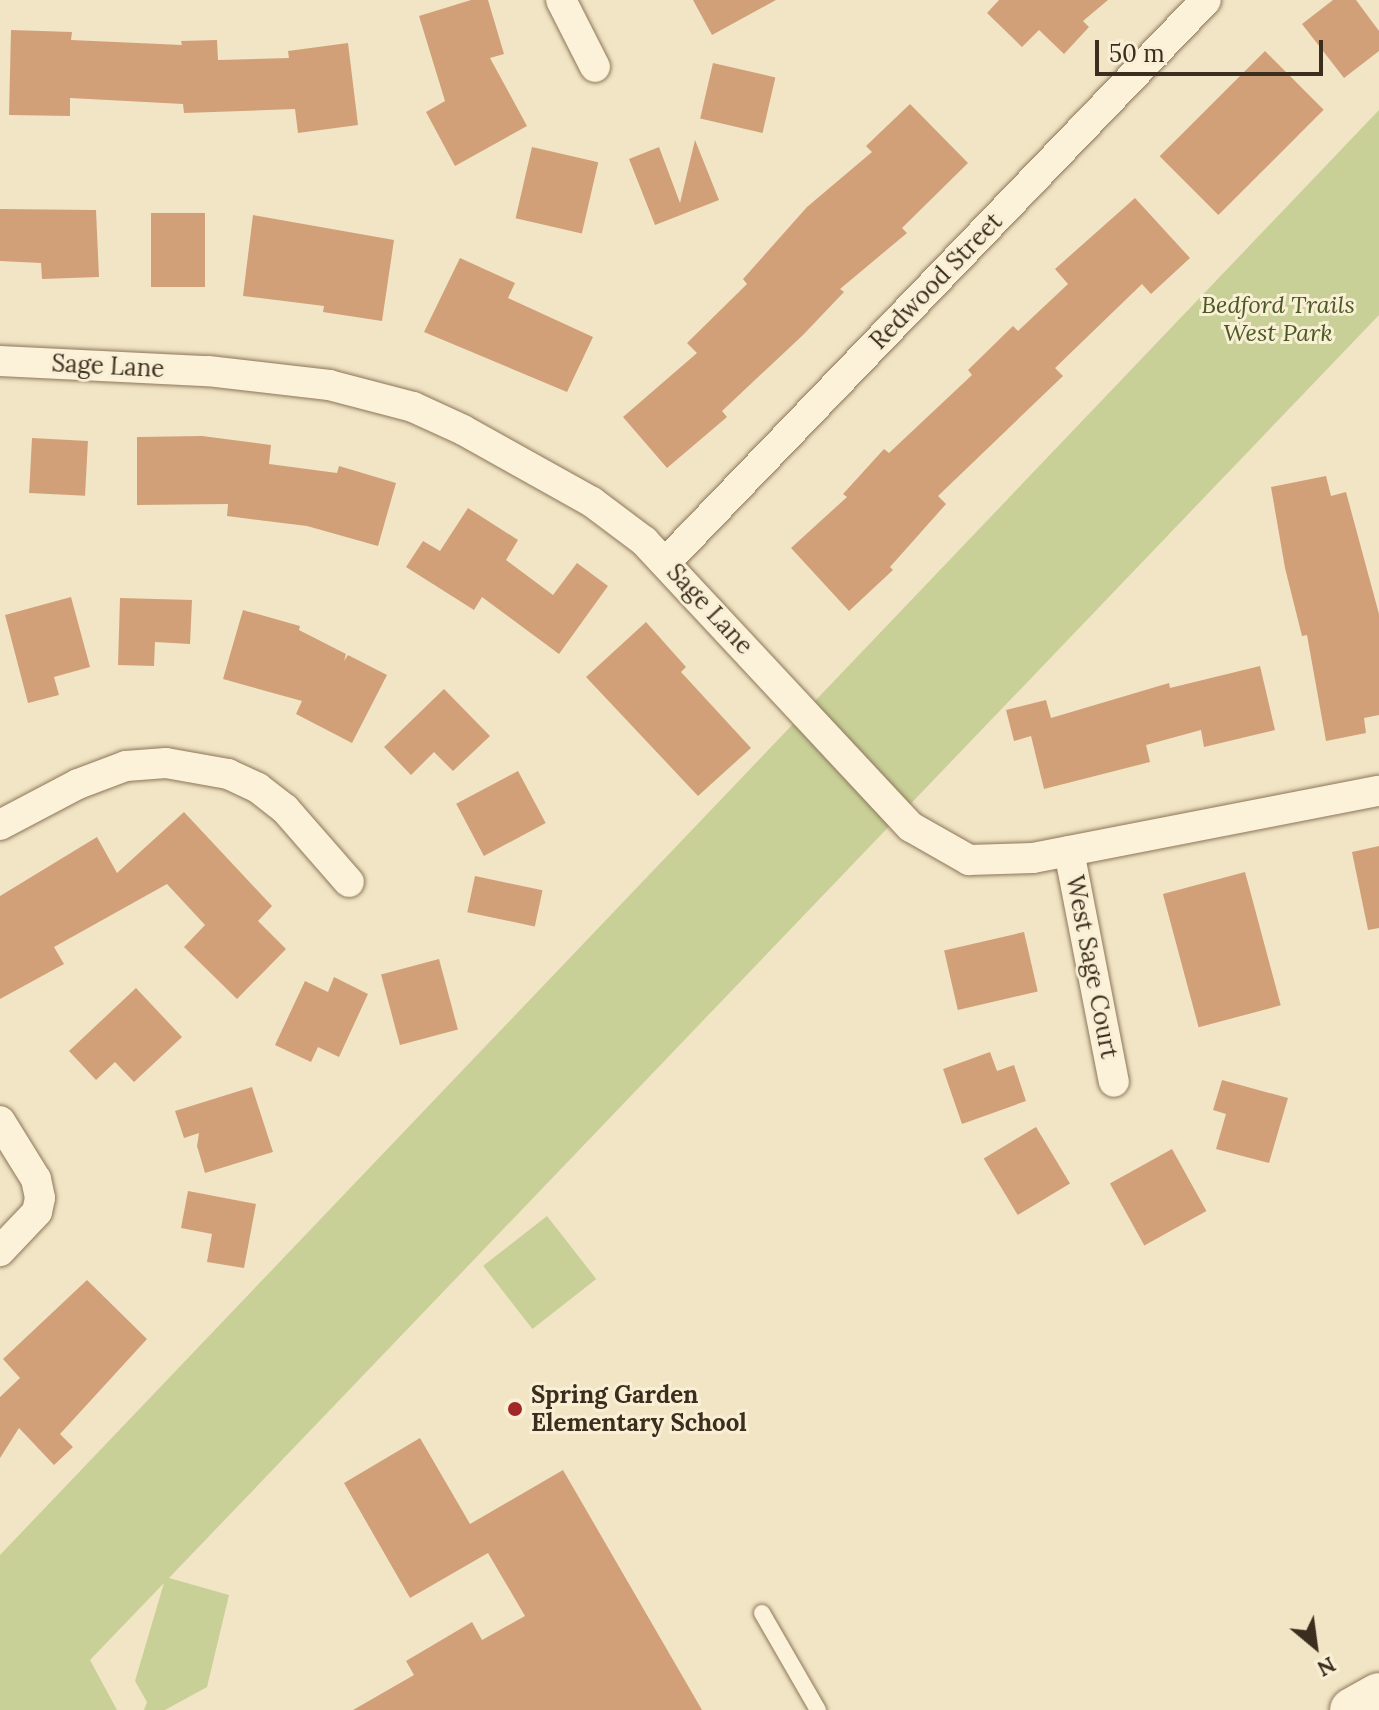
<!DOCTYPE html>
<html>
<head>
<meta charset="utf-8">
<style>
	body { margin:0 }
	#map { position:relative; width:1379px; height:1710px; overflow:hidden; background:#f1e5c5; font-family:Lora,serif }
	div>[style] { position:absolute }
	.green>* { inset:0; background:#c8d098; transform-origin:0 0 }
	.building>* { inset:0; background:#d1a079; transform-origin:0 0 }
	.roads { filter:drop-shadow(0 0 2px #8d765a) drop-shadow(0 0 2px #8d765a) }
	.lane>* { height:16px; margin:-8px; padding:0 8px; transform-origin:8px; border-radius:8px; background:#fbf2d9 }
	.street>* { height:30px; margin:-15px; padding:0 15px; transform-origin:15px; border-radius:15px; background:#fbf2d9 }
	.secondary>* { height:44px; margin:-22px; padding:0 22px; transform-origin:22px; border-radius:22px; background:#fbf2d9 }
	.dots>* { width:22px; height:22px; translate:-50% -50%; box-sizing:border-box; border:4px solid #f8efd5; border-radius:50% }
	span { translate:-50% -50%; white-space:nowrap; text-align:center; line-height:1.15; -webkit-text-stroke:6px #f8efd5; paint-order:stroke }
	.street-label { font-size:24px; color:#3c2e1e }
	.park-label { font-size:24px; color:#4b5a24; font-style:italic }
	.poi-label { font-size:24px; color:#3c2e1e; font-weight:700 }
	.left { translate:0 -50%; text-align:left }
	.north { position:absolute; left:1275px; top:1606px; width:80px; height:80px; -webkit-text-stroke:6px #f8efd5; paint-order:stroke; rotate:151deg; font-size:22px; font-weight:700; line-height:32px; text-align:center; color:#3c2e1e }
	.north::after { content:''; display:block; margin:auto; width:28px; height:36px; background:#3c2e1e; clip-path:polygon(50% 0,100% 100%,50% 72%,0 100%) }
	.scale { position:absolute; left:1095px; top:40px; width:228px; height:36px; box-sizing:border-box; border:4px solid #3c2e1e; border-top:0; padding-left:10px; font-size:24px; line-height:28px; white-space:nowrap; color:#3c2e1e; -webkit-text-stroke:6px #f8efd5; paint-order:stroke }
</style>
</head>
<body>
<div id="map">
	<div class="green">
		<div style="clip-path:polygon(1379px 110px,1379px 315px,169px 1578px,229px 1595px,207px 1687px,165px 1710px,144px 1710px,147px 1702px,135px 1681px,164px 1583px,90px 1660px,117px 1710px,0 1710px,0 1555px)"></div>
		<div style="left:547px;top:1216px;width:80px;height:81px;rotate:52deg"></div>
	</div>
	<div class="building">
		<div style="clip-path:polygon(471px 0,488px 0,504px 54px,490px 58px,527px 126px,455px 166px,426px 112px,445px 101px,419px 16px)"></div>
		<div style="clip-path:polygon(693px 0,776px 0,712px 35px)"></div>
		<div style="clip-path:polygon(999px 0,1108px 0,1083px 21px,1089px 27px,1064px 54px,1039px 30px,1022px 47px,987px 13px)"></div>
		<div style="clip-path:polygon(1333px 0,1356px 0,1379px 31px,1379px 51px,1344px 78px,1302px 24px)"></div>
		<div style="clip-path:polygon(11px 30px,72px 32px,71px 40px,182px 45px,181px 41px,217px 40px,218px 60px,289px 58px,288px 51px,348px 43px,358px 125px,298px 133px,295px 109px,184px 113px,183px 104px,70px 98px,70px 116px,9px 115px)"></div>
		<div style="left:1265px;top:51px;width:83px;height:149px;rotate:45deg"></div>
		<div style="left:713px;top:63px;width:64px;height:57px;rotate:13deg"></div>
		<div style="clip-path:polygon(910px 104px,968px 163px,902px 228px,907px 233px,840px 289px,844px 292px,803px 335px,722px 411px,727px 417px,667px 468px,623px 417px,697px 353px,687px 343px,747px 284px,743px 279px,807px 207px,872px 152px,866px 146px)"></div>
		<div style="clip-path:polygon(695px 140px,719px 200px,655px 225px,629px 159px,659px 147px,680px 203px)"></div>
		<div style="left:532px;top:147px;width:68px;height:73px;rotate:13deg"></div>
		<div style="clip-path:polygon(1135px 198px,1190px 258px,1151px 294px,1142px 284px,1055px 368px,1063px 376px,938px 496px,946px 504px,890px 567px,893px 570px,849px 611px,791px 548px,847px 497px,843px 494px,884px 449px,889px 453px,972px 375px,968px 370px,1013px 326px,1018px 331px,1068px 284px,1055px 269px)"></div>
		<div style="clip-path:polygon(0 209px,96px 210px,99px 277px,42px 279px,41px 263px,0 261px)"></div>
		<div style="left:205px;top:213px;width:74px;height:54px;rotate:90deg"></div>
		<div style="clip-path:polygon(253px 215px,394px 240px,382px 321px,323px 312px,324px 306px,243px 296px)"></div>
		<div style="clip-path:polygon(460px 258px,515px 283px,508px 298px,593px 337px,567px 392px,424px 332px)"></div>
		<div style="clip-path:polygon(202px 436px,271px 445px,269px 464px,337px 473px,339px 466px,396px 483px,378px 546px,307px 526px,227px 516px,228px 504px,137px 505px,137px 437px)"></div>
		<div style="left:32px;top:438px;width:56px;height:55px;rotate:3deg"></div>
		<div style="clip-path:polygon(1326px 476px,1331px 496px,1346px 492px,1379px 614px,1379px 715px,1364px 718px,1366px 733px,1326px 741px,1307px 635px,1302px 636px,1285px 568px,1271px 487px)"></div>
		<div style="clip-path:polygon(468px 508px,518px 540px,506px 560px,553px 595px,577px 563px,608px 586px,559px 654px,482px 597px,474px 610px,406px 567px,423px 541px,440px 551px)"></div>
		<div style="clip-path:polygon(71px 597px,90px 667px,54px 677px,59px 695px,28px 703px,5px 615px)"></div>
		<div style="clip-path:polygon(120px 598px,192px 600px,190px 644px,155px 642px,154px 666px,118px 665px)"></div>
		<div style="clip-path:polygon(243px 610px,300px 626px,299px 630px,346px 654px,344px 661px,348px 655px,387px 675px,352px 743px,296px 714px,302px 701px,223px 679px)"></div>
		<div style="clip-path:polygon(646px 622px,686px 667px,681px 672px,751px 748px,698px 796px,586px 677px)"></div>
		<div style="clip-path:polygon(1260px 666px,1275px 730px,1204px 747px,1201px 730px,1146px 745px,1150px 762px,1044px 789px,1031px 736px,1014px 741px,1006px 710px,1046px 700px,1051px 718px,1169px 683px,1170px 688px)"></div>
		<div style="clip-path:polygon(444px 689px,490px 736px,453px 771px,434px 752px,411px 775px,384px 747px)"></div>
		<div style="left:518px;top:771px;width:59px;height:70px;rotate:62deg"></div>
		<div style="clip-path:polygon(184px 812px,272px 906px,258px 921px,286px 949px,237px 999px,184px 947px,205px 925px,167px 884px,54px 947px,64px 964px,0 999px,0 896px,97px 837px,117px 873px)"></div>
		<div style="clip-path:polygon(1379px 846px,1379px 928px,1368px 930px,1352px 852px)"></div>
		<div style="left:1245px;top:872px;width:138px;height:85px;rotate:75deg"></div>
		<div style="left:475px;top:876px;width:69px;height:37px;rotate:12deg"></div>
		<div style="left:1024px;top:932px;width:61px;height:82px;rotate:77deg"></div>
		<div style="left:439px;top:959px;width:73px;height:60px;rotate:75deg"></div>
		<div style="clip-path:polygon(334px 977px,368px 994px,339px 1057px,318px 1047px,311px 1062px,275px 1045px,305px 981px,328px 992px)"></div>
		<div style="clip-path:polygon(136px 988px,182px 1037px,134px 1082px,115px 1062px,96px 1080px,69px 1051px)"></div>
		<div style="clip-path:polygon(990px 1052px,997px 1071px,1014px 1065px,1026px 1101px,962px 1124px,943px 1069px)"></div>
		<div style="clip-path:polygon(1222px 1080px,1288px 1098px,1269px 1163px,1216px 1149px,1226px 1114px,1213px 1110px)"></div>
		<div style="clip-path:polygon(252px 1087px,273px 1152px,205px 1173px,197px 1146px,199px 1133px,184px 1138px,175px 1111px)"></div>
		<div style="left:1036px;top:1127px;width:66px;height:61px;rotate:59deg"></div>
		<div style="left:1172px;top:1149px;width:71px;height:71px;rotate:61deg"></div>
		<div style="clip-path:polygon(188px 1191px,256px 1204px,244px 1268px,207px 1262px,212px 1234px,181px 1228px)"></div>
		<div style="clip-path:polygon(87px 1280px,147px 1339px,60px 1434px,73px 1447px,54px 1465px,19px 1428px,0 1458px,0 1397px,20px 1378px,3px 1359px)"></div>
		<div style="clip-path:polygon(420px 1438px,470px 1524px,563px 1470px,702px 1710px,353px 1710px,414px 1675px,406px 1661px,472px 1622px,482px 1640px,525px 1616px,488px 1553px,410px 1598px,344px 1483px)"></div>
	</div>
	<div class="roads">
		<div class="lane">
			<div style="left:762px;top:1613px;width:112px;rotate:60deg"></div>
		</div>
		<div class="street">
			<div style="left:561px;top:0;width:75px;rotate:63.1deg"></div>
			<div style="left:0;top:361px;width:208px;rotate:2.8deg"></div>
			<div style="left:208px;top:371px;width:122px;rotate:6.6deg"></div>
			<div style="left:329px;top:385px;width:87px;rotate:14.7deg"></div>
			<div style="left:413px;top:407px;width:55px;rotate:24.7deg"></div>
			<div style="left:463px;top:430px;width:148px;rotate:29.2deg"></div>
			<div style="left:592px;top:502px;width:65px;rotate:36.9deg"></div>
			<div style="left:644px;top:541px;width:391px;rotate:47deg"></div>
			<div style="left:911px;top:827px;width:67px;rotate:29.6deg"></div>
			<div style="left:969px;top:860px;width:64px;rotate:-1.8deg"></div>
			<div style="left:1033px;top:858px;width:352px;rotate:-11deg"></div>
			<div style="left:666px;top:562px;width:779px;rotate:-46.14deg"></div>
			<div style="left:0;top:825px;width:88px;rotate:-27.7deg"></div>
			<div style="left:78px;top:784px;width:51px;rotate:-20.6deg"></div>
			<div style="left:126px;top:766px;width:40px;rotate:-4.3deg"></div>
			<div style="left:166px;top:763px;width:63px;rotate:10.1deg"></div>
			<div style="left:228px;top:774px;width:33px;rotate:25deg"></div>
			<div style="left:258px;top:788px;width:34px;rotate:38deg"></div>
			<div style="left:285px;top:809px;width:97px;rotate:48.8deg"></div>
			<div style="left:1069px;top:851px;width:235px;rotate:79deg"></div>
			<div style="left:0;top:1121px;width:68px;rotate:58.2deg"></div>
			<div style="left:36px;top:1179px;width:19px;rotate:78deg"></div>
			<div style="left:40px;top:1198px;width:14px;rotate:102deg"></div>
			<div style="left:37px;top:1212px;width:54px;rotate:133.5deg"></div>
		</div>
		<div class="secondary">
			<div style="left:1352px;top:1710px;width:31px;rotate:-29deg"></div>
		</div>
	</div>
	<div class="dots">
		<div style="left:515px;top:1409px;background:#a02826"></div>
	</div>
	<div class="street-label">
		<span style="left:936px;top:281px;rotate:-46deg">Redwood Street</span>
		<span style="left:108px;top:366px;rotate:3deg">Sage Lane</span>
		<span style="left:710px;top:609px;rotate:47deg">Sage Lane</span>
		<span style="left:1092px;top:967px;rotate:79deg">West Sage Court</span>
	</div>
	<div class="park-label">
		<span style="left:1278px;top:319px">Bedford Trails<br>West Park</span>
	</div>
	<div class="poi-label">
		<span class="left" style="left:531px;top:1409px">Spring Garden<br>Elementary School</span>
	</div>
	<div class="north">N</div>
	<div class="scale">50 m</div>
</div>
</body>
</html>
